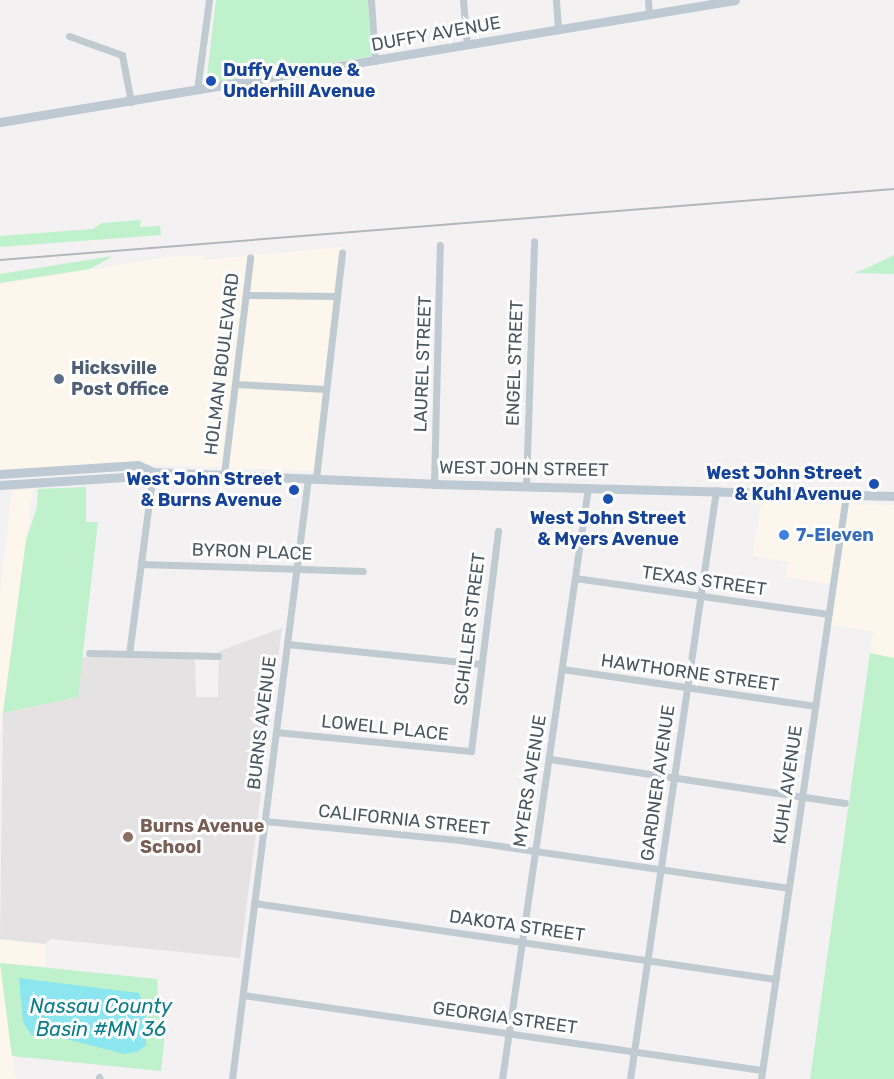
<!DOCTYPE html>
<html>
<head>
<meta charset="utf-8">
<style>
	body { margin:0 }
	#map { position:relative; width:894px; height:1079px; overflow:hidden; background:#f4f1f2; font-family:Rubik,sans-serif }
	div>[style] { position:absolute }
	.commercial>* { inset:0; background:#fdf6ec }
	.education>* { inset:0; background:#e5e2e4 }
	.green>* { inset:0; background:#bff1cd }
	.water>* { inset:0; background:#8be6f0 }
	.street>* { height:7px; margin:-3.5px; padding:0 3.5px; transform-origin:3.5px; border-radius:3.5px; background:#bfcad1 }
	.secondary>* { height:9px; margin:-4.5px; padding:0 4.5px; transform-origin:4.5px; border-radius:4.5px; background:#bdcad3 }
	.rail>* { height:2px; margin:-1px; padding:0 1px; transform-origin:1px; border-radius:1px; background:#b3b7bc }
	.dots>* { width:16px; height:16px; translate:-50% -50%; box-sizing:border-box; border:3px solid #fff; border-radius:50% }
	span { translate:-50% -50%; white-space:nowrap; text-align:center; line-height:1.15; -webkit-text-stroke:6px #fff; paint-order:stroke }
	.street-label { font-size:18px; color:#485760 }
	.transit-label { font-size:18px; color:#164399; font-weight:700 }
	.left { translate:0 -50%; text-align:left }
	.right { translate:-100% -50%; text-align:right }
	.service-label { font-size:18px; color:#4e5e75; font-weight:700 }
	.shop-label { font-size:18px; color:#366cbe; font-weight:700 }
	.education-label { font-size:18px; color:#785e54; font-weight:700 }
	.water-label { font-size:20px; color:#0a7e8a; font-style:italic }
</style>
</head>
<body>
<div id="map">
	<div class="commercial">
		<div style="clip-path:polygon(342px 247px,321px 471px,109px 463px,0 471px,0 284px,169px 257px,203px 255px,204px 260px)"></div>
		<div style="clip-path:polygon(33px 489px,2px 716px,0 735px,0 597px,12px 491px)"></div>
		<div style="clip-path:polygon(761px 503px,894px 505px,894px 658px,870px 653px,873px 631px,829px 625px,835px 585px,786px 577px,788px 562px,753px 556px)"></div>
		<div style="clip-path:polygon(0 939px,45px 944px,45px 966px,0 963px)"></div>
		<div style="clip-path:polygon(0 967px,12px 1056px,16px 1079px,0 1079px)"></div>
	</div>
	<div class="education">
		<div style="clip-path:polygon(282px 628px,240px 958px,51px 939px,45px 944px,0 939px,3px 713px,77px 697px,82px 657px,195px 659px,196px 697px,218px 697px,219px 651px)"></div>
	</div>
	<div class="green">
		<div style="clip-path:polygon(216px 0,368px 0,371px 56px,206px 84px)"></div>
		<div style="clip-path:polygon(141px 220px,140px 227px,160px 226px,161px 235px,0 247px,0 236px,93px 229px,102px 223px)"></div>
		<div style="clip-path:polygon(894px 255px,894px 274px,854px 273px,865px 269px)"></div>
		<div style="clip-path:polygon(113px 256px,90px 269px,0 283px,0 274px)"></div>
		<div style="clip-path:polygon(86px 487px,86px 522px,98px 522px,78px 697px,3px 713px,26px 540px,37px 507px,38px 489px)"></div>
		<div style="clip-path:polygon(870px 653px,894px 658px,894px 1079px,810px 1079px)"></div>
		<div style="clip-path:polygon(0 963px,157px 979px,159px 1009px,166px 1025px,161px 1071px,12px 1056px)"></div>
	</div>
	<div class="water">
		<div style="clip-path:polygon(19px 978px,139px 993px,146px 1013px,146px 1045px,139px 1051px,125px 1054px,62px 1038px,32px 1036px,23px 1022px)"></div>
	</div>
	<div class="street">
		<div style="left:371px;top:0;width:61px;rotate:86.2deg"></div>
		<div style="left:463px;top:0;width:45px;rotate:84.9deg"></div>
		<div style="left:556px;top:0;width:30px;rotate:86deg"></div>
		<div style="left:648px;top:0;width:14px;rotate:86deg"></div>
		<div style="left:69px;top:36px;width:56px;rotate:19.7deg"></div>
		<div style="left:122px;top:55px;width:48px;rotate:79.2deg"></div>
		<div style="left:197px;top:90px;width:91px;rotate:-82.4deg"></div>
		<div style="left:246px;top:295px;width:91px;rotate:0.6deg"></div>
		<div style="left:235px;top:384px;width:91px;rotate:3.1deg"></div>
		<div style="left:224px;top:474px;width:218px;rotate:-83.1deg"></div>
		<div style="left:316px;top:478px;width:227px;rotate:-83.4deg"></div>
		<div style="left:434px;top:484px;width:239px;rotate:-88.6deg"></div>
		<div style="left:526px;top:486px;width:245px;rotate:-88.1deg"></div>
		<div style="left:141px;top:564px;width:222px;rotate:1.8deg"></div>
		<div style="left:575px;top:578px;width:256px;rotate:8.1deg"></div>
		<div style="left:287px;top:644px;width:195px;rotate:5.9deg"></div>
		<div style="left:89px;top:653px;width:129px;rotate:1.3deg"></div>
		<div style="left:129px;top:654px;width:184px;rotate:-82.5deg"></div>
		<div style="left:562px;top:669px;width:256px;rotate:8.3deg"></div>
		<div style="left:276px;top:732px;width:196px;rotate:5.6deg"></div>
		<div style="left:471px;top:751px;width:222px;rotate:-83deg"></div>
		<div style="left:550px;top:759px;width:298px;rotate:8.5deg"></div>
		<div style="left:265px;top:821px;width:196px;rotate:5.6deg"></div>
		<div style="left:460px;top:840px;width:331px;rotate:8.3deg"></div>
		<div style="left:254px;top:903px;width:527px;rotate:8.3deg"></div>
		<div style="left:243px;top:995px;width:524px;rotate:8.22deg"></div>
		<div style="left:99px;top:1077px;width:2px;rotate:63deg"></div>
		<div style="left:232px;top:1079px;width:606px;rotate:-82.79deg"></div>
		<div style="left:502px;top:1079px;width:598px;rotate:-81.73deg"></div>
		<div style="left:630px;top:1079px;width:595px;rotate:-81.69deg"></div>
		<div style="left:761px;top:1079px;width:590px;rotate:-81.72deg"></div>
	</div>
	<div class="secondary">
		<div style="left:0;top:122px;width:745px;rotate:-9.42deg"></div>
		<div style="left:0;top:474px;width:138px;rotate:-3.7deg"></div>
		<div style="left:138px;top:465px;width:17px;rotate:25deg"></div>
		<div style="left:0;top:485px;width:140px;rotate:-3.7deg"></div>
		<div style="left:140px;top:476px;width:14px;rotate:-17deg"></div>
		<div style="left:153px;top:472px;width:281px;rotate:2.4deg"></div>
		<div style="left:434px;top:484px;width:460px;rotate:1.5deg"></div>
	</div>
	<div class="rail">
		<div style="left:0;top:260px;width:897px;rotate:-4.54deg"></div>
	</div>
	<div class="dots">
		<div style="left:211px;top:81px;background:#1a4fb4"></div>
		<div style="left:59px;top:379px;background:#5c6f8a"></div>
		<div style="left:874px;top:484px;background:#1a4fb4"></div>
		<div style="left:294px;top:490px;background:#1a4fb4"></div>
		<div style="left:608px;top:499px;background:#1a4fb4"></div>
		<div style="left:784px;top:535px;background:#3f7fe0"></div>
		<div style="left:128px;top:837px;background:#8d6e63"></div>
	</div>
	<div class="street-label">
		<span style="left:436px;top:34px;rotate:-10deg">DUFFY AVENUE</span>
		<span style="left:515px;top:363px;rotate:-88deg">ENGEL STREET</span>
		<span style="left:222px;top:364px;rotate:-83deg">HOLMAN BOULEVARD</span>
		<span style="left:423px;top:364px;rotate:-88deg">LAUREL STREET</span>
		<span style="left:524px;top:469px;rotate:1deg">WEST JOHN STREET</span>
		<span style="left:252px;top:552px;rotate:2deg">BYRON PLACE</span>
		<span style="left:704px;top:581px;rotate:8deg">TEXAS STREET</span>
		<span style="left:470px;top:629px;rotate:-83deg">SCHILLER STREET</span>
		<span style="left:690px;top:673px;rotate:8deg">HAWTHORNE STREET</span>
		<span style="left:262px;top:723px;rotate:-83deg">BURNS AVENUE</span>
		<span style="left:385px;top:728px;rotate:6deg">LOWELL PLACE</span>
		<span style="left:530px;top:781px;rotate:-81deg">MYERS AVENUE</span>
		<span style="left:658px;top:783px;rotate:-82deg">GARDNER AVENUE</span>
		<span style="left:788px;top:785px;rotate:-82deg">KUHL AVENUE</span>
		<span style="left:404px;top:820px;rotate:6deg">CALIFORNIA STREET</span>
		<span style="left:517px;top:926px;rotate:8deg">DAKOTA STREET</span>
		<span style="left:505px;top:1018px;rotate:8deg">GEORGIA STREET</span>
	</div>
	<div class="transit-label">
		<span class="left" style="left:223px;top:81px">Duffy Avenue &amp;<br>Underhill Avenue</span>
		<span class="right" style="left:862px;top:484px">West John Street<br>&amp; Kuhl Avenue</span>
		<span class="right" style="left:282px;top:490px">West John Street<br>&amp; Burns Avenue</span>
		<span style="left:608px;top:529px">West John Street<br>&amp; Myers Avenue</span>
	</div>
	<div class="service-label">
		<span class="left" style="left:71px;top:379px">Hicksville<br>Post Office</span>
	</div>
	<div class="shop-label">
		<span class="left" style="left:796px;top:535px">7-Eleven</span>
	</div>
	<div class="education-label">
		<span class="left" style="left:140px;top:837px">Burns Avenue<br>School</span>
	</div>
	<div class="water-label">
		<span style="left:101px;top:1018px">Nassau County<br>Basin #MN 36</span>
	</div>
</div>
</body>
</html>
